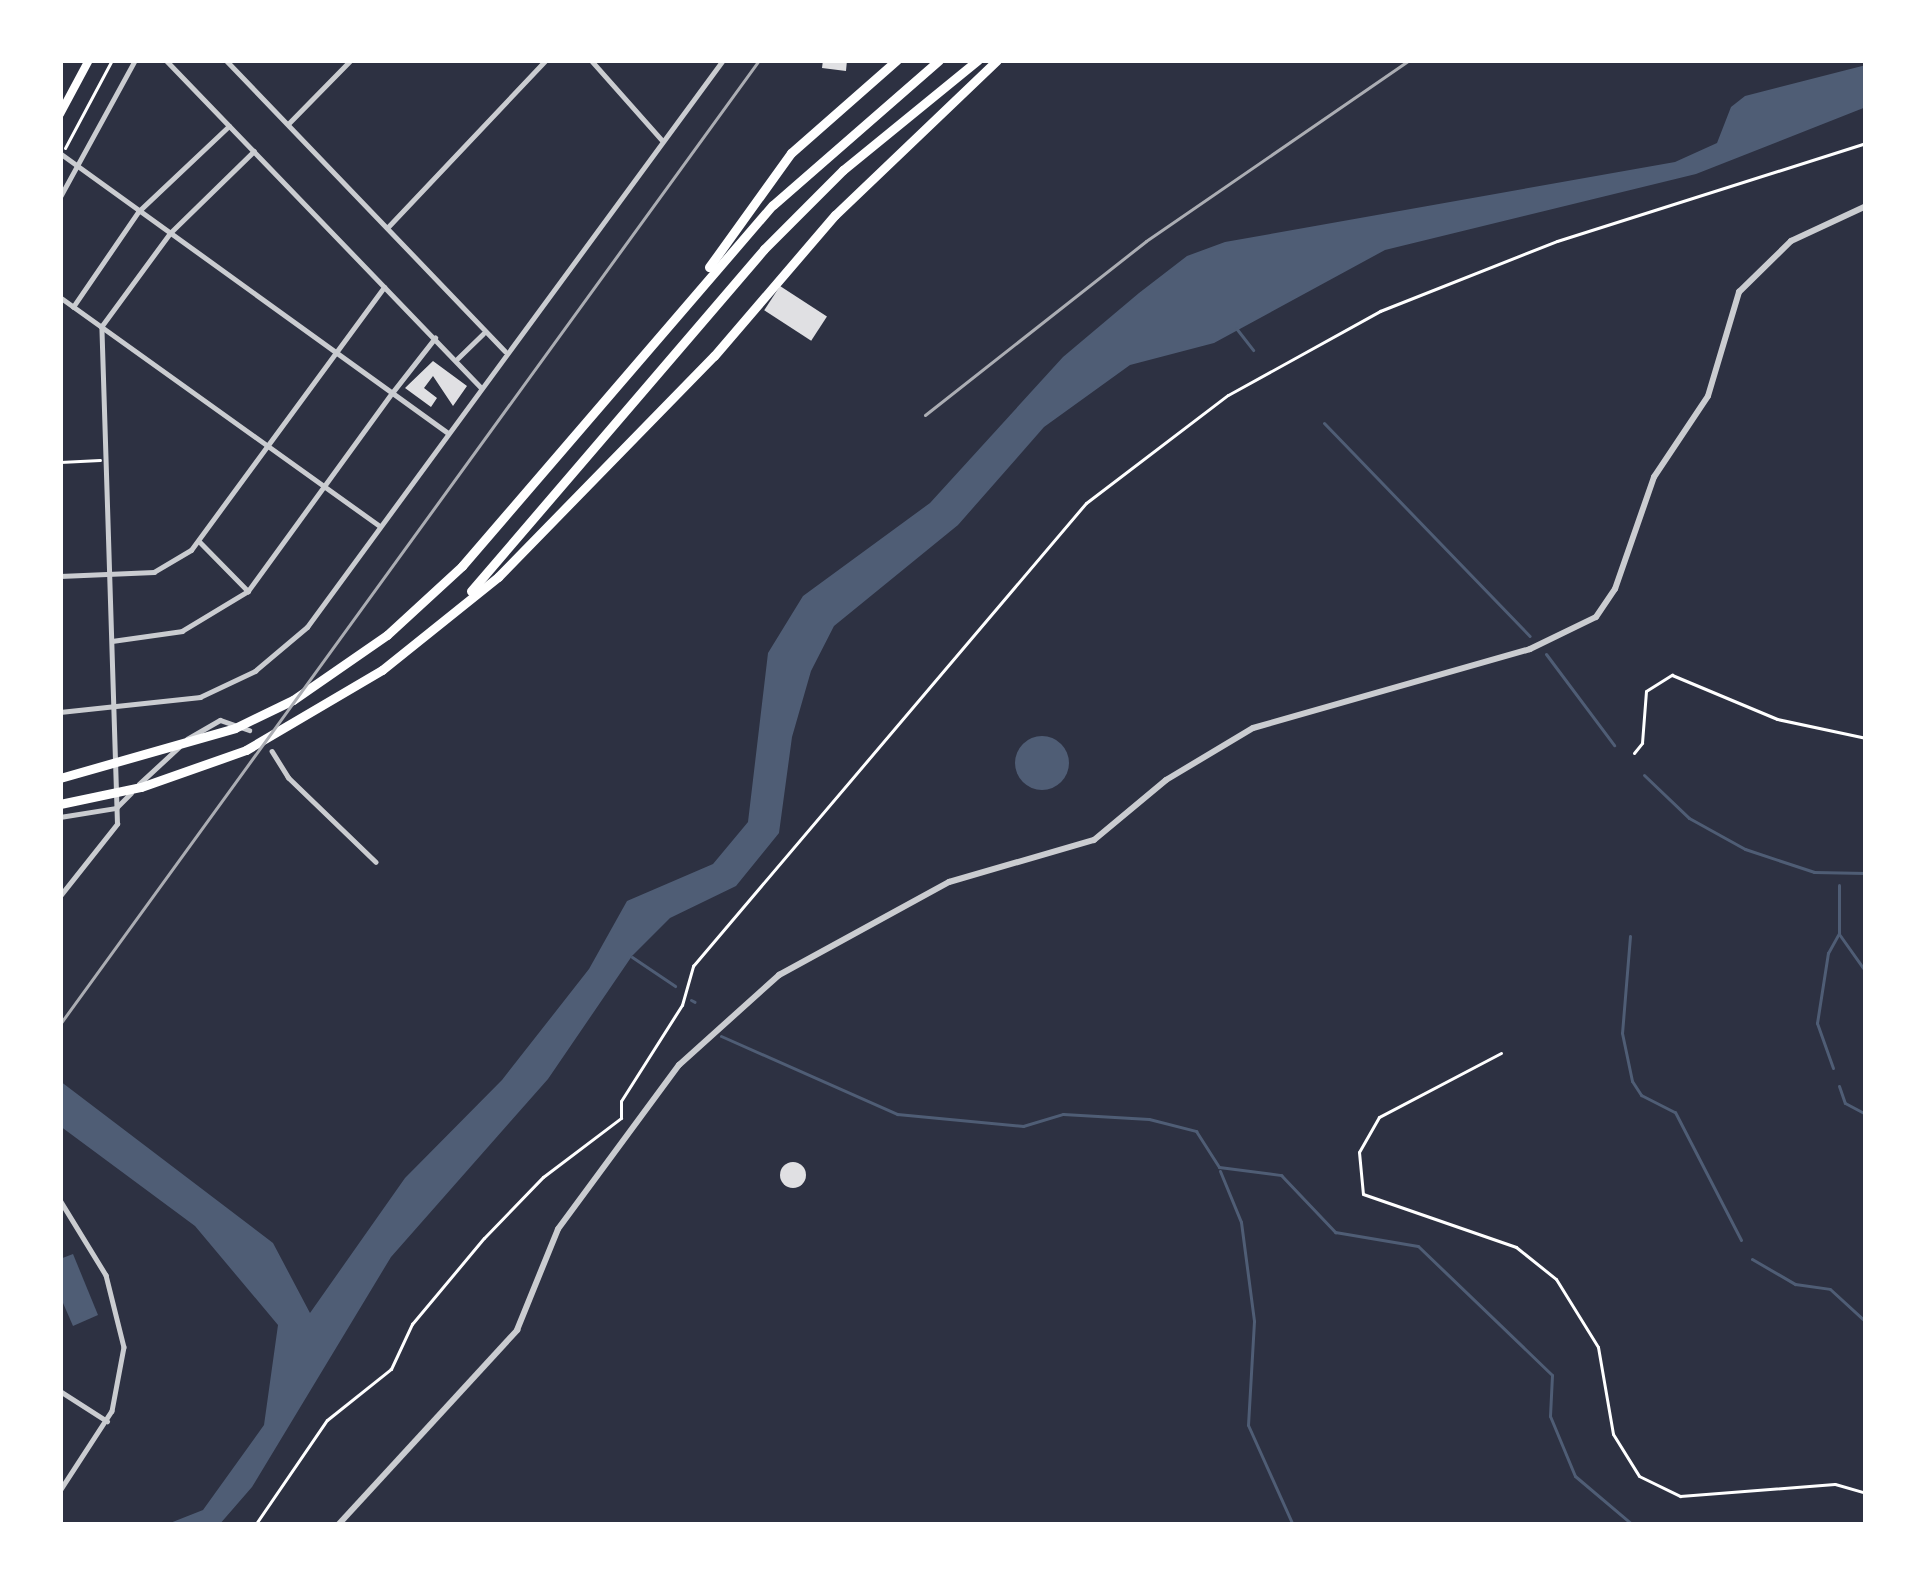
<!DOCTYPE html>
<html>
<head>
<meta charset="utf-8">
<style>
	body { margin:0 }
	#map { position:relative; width:1926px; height:1585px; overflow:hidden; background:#2d3142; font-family:Mulish,sans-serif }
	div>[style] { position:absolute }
	.water>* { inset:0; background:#4f5d75 }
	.round { border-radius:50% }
	.stream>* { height:3px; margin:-1.5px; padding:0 1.5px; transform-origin:1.5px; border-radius:1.5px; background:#4f5d75 }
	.building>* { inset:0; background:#e0e0e3; transform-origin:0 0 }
	.path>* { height:3px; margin:-1.5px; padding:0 1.5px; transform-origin:1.5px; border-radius:1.5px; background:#fff }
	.pedestrian>* { height:4.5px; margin:-2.25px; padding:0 2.25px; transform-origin:2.25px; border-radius:2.25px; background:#caccd0 }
	.minor>* { height:4.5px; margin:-2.25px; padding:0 2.25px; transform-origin:2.25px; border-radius:2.25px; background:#caccd0 }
	.tertiary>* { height:6px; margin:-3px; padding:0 3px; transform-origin:3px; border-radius:3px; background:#caccd0 }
	.secondary>* { height:8px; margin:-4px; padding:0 4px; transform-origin:4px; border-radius:4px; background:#fff }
	.motorway>* { height:9px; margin:-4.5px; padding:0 4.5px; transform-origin:4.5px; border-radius:4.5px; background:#fff }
	.rail>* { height:3px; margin:-1.5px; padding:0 1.5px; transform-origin:1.5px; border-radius:1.5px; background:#abadb3 }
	span { translate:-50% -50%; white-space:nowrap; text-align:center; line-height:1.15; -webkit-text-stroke:9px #fff; paint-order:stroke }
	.frame { position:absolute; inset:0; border:63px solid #fff; pointer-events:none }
</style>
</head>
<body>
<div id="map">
	<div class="water">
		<div style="clip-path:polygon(1866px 65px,1866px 107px,1696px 174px,1385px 250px,1214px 343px,1130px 365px,1044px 427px,958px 525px,834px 626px,811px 671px,792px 737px,779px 833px,736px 886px,670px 918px,632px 956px,548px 1079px,391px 1257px,252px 1487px,219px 1525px,165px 1525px,203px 1510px,264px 1425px,278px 1325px,195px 1226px,60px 1126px,60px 1081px,273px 1243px,310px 1313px,405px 1178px,502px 1080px,589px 969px,627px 901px,713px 864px,748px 822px,768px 653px,803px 596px,930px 503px,1063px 357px,1139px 293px,1187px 256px,1225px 242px,1675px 162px,1717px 143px,1731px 107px,1745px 96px)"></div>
		<div class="round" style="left:1015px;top:736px;width:54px;height:54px"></div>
		<div style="clip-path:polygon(73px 1254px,98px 1315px,73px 1326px,60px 1296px,60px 1259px)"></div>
	</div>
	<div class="stream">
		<div style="left:1236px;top:328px;width:28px;rotate:52deg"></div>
		<div style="left:1324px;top:423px;width:296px;rotate:46deg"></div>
		<div style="left:1546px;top:654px;width:114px;rotate:53.2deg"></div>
		<div style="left:1644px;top:775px;width:62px;rotate:43.7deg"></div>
		<div style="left:1689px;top:818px;width:64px;rotate:29deg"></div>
		<div style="left:1745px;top:849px;width:73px;rotate:18.4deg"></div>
		<div style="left:1814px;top:872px;width:52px;rotate:1.1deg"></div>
		<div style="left:1839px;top:934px;width:47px;rotate:54.6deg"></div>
		<div style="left:1630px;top:936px;width:97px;rotate:94.7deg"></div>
		<div style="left:1622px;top:1033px;width:49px;rotate:78.2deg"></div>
		<div style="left:1632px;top:1081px;width:17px;rotate:57deg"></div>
		<div style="left:1641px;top:1095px;width:38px;rotate:27deg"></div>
		<div style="left:1675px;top:1112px;width:144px;rotate:62.7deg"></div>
		<div style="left:632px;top:957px;width:52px;rotate:34deg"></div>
		<div style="left:691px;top:1000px;width:4px;rotate:27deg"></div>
		<div style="left:721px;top:1036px;width:193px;rotate:23.9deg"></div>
		<div style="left:897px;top:1114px;width:127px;rotate:5.4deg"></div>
		<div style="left:1023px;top:1126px;width:42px;rotate:-16.7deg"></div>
		<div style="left:1063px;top:1114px;width:86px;rotate:3.3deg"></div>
		<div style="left:1149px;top:1119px;width:49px;rotate:14.3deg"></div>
		<div style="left:1196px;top:1131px;width:43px;rotate:57.4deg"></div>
		<div style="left:1219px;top:1167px;width:63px;rotate:7.4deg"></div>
		<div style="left:1281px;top:1175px;width:79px;rotate:46.5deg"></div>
		<div style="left:1335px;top:1232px;width:84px;rotate:9.6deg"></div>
		<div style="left:1418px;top:1246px;width:186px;rotate:43.9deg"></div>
		<div style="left:1552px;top:1375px;width:41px;rotate:92.8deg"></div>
		<div style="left:1550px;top:1416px;width:65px;rotate:67.4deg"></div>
		<div style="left:1575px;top:1476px;width:76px;rotate:40.2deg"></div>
		<div style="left:1833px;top:1068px;width:48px;rotate:-109.6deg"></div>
		<div style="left:1817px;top:1023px;width:71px;rotate:-81.1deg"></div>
		<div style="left:1828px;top:953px;width:23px;rotate:-61deg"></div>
		<div style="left:1839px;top:933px;width:48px;rotate:-90deg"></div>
		<div style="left:1839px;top:1086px;width:18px;rotate:71deg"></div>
		<div style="left:1845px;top:1103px;width:24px;rotate:28deg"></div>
		<div style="left:1220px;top:1171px;width:55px;rotate:67.6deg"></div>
		<div style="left:1241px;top:1222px;width:100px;rotate:82.5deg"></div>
		<div style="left:1254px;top:1321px;width:104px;rotate:93.3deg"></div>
		<div style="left:1248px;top:1425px;width:110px;rotate:65.8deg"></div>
		<div style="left:1752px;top:1259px;width:50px;rotate:30.2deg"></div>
		<div style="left:1795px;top:1284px;width:35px;rotate:8deg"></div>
		<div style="left:1830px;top:1289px;width:49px;rotate:42.5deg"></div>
	</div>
	<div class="building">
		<div style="clip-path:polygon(823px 60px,847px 60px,846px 71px,822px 68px)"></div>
		<div style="left:780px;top:286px;width:56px;height:29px;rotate:33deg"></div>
		<div style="clip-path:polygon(433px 361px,467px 386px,453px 406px,433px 376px,424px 388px,437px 398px,431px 407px,405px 388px)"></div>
		<div class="round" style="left:780px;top:1162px;width:26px;height:26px"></div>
	</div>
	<div class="path">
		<div style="left:65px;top:148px;width:100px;rotate:-61.9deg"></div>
		<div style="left:60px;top:462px;width:40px;rotate:-2.9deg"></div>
		<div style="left:1634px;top:753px;width:13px;rotate:-51deg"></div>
		<div style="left:1642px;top:743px;width:52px;rotate:-85.6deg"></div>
		<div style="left:1646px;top:691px;width:31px;rotate:-32deg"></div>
		<div style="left:1672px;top:675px;width:114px;rotate:22.7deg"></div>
		<div style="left:1777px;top:719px;width:91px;rotate:12.1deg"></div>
		<div style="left:1501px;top:1053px;width:138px;rotate:152.3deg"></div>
		<div style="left:1379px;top:1117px;width:40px;rotate:119.7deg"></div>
		<div style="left:1359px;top:1152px;width:42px;rotate:84.6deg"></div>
		<div style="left:1363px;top:1194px;width:162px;rotate:19.1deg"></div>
		<div style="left:1516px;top:1247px;width:51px;rotate:38.7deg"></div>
		<div style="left:1556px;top:1279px;width:80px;rotate:58.3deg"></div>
		<div style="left:1598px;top:1347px;width:88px;rotate:80.2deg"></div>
		<div style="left:1613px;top:1434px;width:49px;rotate:58.2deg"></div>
		<div style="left:1639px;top:1476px;width:46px;rotate:26deg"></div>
		<div style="left:1680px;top:1496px;width:155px;rotate:-4.4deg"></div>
		<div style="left:1835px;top:1484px;width:32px;rotate:16deg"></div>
		<div style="left:255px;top:1525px;width:127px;rotate:-55.6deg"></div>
		<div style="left:327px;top:1420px;width:82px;rotate:-38.6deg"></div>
		<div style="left:391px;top:1369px;width:50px;rotate:-65deg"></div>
		<div style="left:412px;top:1324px;width:112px;rotate:-50.1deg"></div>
		<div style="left:484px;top:1238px;width:85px;rotate:-46deg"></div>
		<div style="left:543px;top:1177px;width:98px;rotate:-37.1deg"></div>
		<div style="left:621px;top:1118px;width:17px;rotate:-90deg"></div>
		<div style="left:621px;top:1101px;width:114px;rotate:-57.6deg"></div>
		<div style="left:682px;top:1005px;width:41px;rotate:-74.2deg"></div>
		<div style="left:693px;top:966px;width:607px;rotate:-49.68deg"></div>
		<div style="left:1086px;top:503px;width:178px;rotate:-37.3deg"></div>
		<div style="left:1228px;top:395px;width:174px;rotate:-28.9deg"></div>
		<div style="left:1380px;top:311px;width:190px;rotate:-21.6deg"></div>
		<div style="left:1557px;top:241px;width:324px;rotate:-17.6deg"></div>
	</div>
	<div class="pedestrian">
		<div style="left:60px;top:62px;width:2px;rotate:-63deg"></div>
		<div style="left:73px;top:307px;width:115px;rotate:-55.6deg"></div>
		<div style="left:138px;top:212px;width:125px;rotate:-43.4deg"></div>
		<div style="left:200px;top:542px;width:69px;rotate:45.6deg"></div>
		<div style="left:112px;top:641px;width:71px;rotate:-8.1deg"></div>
		<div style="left:182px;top:631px;width:77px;rotate:-31.2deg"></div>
		<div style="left:248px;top:591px;width:245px;rotate:-54deg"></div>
	</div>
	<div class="minor">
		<div style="left:166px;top:60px;width:454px;rotate:46.1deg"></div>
		<div style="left:226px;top:60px;width:403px;rotate:46.2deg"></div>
		<div style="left:591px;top:60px;width:107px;rotate:48.4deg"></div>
		<div style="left:289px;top:123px;width:88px;rotate:-45.5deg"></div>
		<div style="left:60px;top:153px;width:478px;rotate:35.8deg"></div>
		<div style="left:60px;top:197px;width:156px;rotate:-61.3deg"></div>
		<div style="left:387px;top:228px;width:231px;rotate:-46.6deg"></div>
		<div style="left:60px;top:297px;width:393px;rotate:35.6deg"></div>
		<div style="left:457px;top:359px;width:36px;rotate:-44deg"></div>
		<div style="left:392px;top:393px;width:70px;rotate:-52deg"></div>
		<div style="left:60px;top:576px;width:94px;rotate:-2.4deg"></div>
		<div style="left:154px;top:572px;width:43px;rotate:-30.7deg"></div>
		<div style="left:191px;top:550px;width:326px;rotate:-53.7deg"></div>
		<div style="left:60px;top:712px;width:141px;rotate:-6.1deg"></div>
		<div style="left:200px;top:697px;width:61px;rotate:-25.3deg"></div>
		<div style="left:255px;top:671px;width:68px;rotate:-40.2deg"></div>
		<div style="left:307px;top:627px;width:703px;rotate:-53.73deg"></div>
		<div style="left:187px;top:739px;width:38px;rotate:-30deg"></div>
		<div style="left:220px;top:720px;width:31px;rotate:19deg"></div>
		<div style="left:272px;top:751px;width:31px;rotate:58deg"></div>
		<div style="left:288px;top:777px;width:122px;rotate:44deg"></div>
		<div style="left:139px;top:784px;width:54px;rotate:-42.8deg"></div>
		<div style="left:60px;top:817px;width:57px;rotate:-9.1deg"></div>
		<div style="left:116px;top:808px;width:21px;rotate:-45deg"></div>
		<div style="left:60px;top:896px;width:92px;rotate:-51.6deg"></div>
		<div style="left:117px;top:824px;width:497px;rotate:-91.8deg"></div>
		<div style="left:101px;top:327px;width:117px;rotate:-53.7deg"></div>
		<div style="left:170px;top:233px;width:117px;rotate:-44.3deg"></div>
		<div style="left:60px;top:1200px;width:88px;rotate:58.5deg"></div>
		<div style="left:106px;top:1275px;width:74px;rotate:76deg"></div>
		<div style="left:124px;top:1347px;width:65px;rotate:100.6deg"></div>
		<div style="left:112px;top:1411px;width:95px;rotate:123deg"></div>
		<div style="left:60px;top:1391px;width:56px;rotate:32.6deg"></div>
	</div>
	<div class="tertiary">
		<div style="left:338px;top:1525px;width:265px;rotate:-47.4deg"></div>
		<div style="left:517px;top:1330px;width:109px;rotate:-67.9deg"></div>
		<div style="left:558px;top:1229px;width:204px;rotate:-53.6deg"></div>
		<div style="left:679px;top:1065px;width:135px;rotate:-42deg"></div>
		<div style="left:779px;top:975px;width:194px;rotate:-28.7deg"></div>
		<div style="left:949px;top:882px;width:151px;rotate:-16.2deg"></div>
		<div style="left:1094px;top:840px;width:94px;rotate:-39.8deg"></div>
		<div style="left:1166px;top:780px;width:101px;rotate:-30.9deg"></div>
		<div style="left:1253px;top:728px;width:288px;rotate:-15.9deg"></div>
		<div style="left:1530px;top:649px;width:73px;rotate:-25.9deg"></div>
		<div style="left:1596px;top:617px;width:34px;rotate:-56deg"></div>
		<div style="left:1615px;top:589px;width:119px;rotate:-70.8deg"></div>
		<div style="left:1654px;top:477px;width:97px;rotate:-56.3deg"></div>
		<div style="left:1708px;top:396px;width:109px;rotate:-73.4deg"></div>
		<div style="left:1739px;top:292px;width:73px;rotate:-44.4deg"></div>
		<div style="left:1791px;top:241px;width:83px;rotate:-25deg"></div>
	</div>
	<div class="secondary">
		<div style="left:60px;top:114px;width:61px;rotate:-61.8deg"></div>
	</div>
	<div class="motorway">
		<div style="left:709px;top:267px;width:140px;rotate:-54.3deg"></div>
		<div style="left:791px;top:153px;width:141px;rotate:-41.3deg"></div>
		<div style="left:471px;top:591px;width:450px;rotate:-49.4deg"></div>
		<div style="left:764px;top:249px;width:112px;rotate:-45deg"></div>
		<div style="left:843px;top:170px;width:174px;rotate:-39.2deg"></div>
		<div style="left:60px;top:778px;width:182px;rotate:-15.9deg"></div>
		<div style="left:235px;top:728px;width:64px;rotate:-25.8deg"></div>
		<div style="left:293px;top:700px;width:114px;rotate:-34.7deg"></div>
		<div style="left:387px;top:635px;width:102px;rotate:-42.6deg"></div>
		<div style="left:462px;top:566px;width:476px;rotate:-49.3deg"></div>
		<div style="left:773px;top:205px;width:220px;rotate:-41.1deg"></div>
		<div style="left:60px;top:804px;width:83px;rotate:-11.9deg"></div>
		<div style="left:141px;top:787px;width:111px;rotate:-19.4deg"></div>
		<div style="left:246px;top:750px;width:158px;rotate:-30.5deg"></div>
		<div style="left:382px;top:670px;width:149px;rotate:-38.7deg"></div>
		<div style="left:498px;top:577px;width:309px;rotate:-45.7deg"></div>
		<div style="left:714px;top:356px;width:186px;rotate:-49.4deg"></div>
		<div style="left:835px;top:215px;width:224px;rotate:-43.7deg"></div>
	</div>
	<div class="rail">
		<div style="left:925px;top:415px;width:281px;rotate:-38.2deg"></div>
		<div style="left:1146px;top:241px;width:319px;rotate:-34.5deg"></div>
		<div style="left:60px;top:1024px;width:1191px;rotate:-54.05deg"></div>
	</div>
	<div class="frame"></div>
</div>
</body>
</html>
